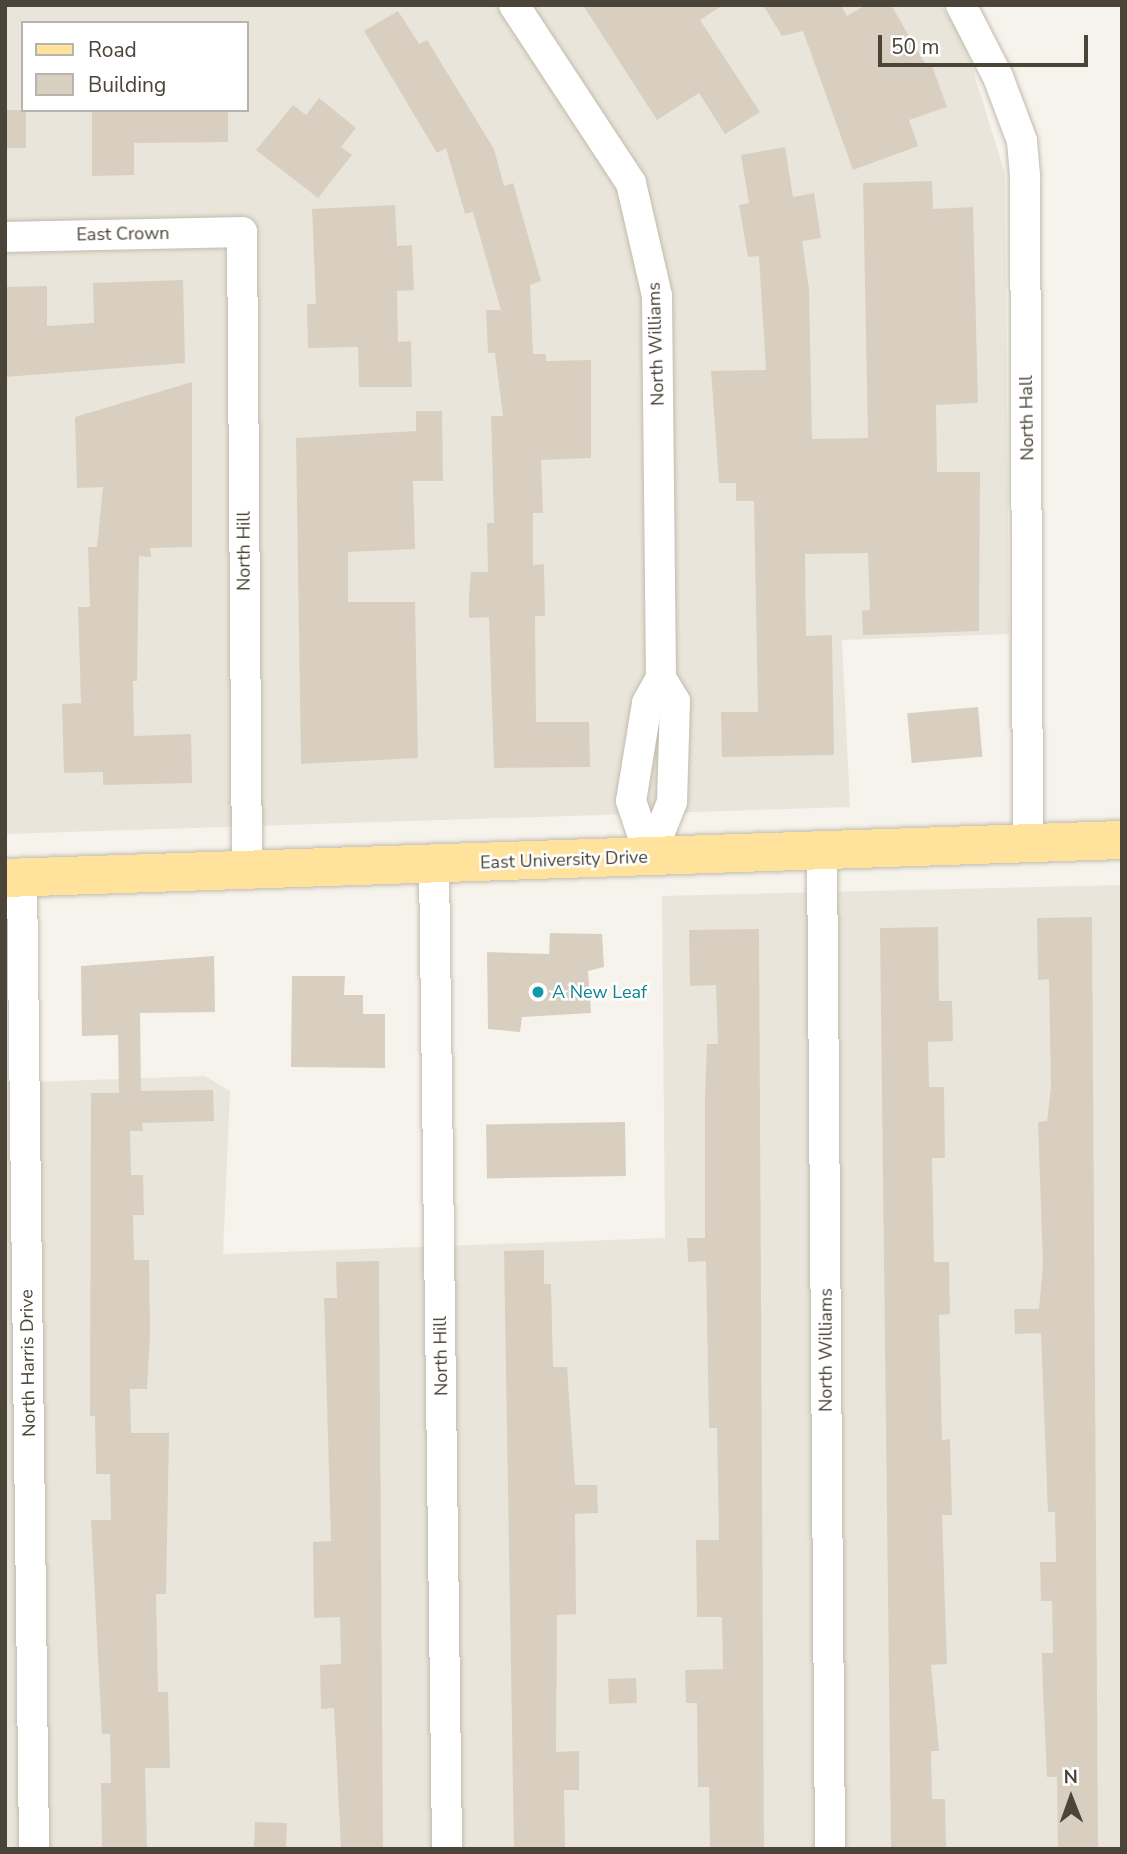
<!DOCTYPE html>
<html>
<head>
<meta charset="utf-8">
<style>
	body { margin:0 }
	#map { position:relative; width:1127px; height:1854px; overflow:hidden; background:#f6f3ec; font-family:"Nunito Sans",sans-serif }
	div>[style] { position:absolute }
	.residential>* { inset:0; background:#eae5da }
	.building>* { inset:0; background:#d8cfc1; transform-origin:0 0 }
	.roads { filter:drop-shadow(0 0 2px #c2bbae) drop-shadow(0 0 2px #c2bbae) }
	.minor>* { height:30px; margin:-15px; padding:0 15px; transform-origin:15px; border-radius:15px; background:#fff }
	.major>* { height:38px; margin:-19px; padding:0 19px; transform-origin:19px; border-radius:19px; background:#ffe39c }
	.dots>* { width:19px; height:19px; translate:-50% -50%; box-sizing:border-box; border:4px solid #fff; border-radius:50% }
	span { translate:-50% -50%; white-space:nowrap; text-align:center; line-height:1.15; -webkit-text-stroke:5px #fff; paint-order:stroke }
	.street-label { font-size:18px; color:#4b4439 }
	.culture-label { font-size:18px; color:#0d838f }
	.left { translate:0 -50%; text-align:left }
	.frame { position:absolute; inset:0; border:7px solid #4b4439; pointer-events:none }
	.legend { position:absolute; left:21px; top:21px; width:228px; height:91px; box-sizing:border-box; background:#fff; border:2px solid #b7b4b0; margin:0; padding:9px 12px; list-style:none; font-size:21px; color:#4b4439 }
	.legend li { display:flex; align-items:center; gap:14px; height:35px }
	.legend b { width:35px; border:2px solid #b7b4b0 }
	.north { position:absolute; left:1036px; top:1763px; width:70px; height:70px; -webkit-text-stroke:5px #fff; paint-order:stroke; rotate:359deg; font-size:19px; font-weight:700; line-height:28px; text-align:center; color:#4b4439 }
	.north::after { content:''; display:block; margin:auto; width:24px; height:32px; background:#4b4439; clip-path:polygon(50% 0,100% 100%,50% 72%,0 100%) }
	.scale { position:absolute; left:878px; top:35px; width:210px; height:32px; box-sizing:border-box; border:4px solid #4b4439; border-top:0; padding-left:9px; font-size:21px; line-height:24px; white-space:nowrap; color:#4b4439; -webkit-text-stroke:5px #fff; paint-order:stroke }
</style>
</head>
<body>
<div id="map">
	<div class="residential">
		<div style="clip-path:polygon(evenodd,5px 5px,941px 5px,963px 38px,1005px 174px,1009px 634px,842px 640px,850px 807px,5px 834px,5px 5px,23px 23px,247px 23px,247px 110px,23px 110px,23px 23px)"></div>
		<div style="clip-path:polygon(1122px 885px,1122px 1849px,5px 1849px,5px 1083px,205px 1076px,230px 1091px,223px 1254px,665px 1238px,662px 896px)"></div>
	</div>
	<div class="building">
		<div style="clip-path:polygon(583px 5px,723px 5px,700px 20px,760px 112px,725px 134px,699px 93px,657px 120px)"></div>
		<div style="clip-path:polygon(763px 5px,841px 5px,847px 16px,866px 5px,891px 5px,926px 65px,931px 63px,947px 107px,909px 120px,918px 146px,853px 170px,803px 31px,782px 36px)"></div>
		<div style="clip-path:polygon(398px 11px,419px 44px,427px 40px,494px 149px,504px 186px,513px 183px,541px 281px,530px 285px,533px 354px,546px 354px,546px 361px,591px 360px,591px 458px,541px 460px,543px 513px,533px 513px,533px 565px,544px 564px,545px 616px,535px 616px,536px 722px,589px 722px,590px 767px,494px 768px,489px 617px,469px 618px,469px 595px,471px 572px,488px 572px,487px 523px,494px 523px,491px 416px,503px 416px,495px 353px,488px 353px,486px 310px,501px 310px,473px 212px,465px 214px,446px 148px,437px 153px,364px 31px)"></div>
		<div style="clip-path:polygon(319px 98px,356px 128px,341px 147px,352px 155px,318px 198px,256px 150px,293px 105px,306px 115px)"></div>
		<div style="left:5px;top:110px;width:21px;height:38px"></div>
		<div style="clip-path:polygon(92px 110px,228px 110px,228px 142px,134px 143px,134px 175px,92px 176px)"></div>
		<div style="clip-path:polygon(785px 147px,793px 197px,814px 193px,821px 238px,802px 241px,809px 288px,812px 439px,868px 438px,863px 183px,932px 181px,933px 209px,973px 207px,978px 403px,936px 405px,937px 472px,980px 472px,979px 631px,863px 635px,862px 611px,870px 610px,868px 553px,805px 554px,806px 636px,832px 635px,834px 755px,722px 757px,721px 712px,758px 712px,754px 501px,736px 501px,736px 483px,719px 483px,711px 371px,766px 370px,759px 256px,748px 257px,739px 205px,749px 203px,741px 155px)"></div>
		<div style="clip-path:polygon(395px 205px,397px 246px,412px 245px,414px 290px,397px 291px,398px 342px,411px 341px,412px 387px,359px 387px,358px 347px,308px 348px,307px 304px,316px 304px,312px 209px)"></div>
		<div style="clip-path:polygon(183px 280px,185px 363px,5px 377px,5px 287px,47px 286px,47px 326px,94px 323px,93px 283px)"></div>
		<div style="clip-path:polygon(192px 382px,192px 547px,150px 548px,151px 557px,139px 556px,137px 681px,133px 681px,134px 736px,191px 734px,192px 783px,103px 785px,103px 772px,64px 773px,62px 704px,81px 703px,78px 607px,90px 607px,88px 547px,97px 547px,103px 487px,77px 488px,75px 417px)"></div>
		<div style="clip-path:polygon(416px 411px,442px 411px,443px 481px,413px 481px,415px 549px,348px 552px,348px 602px,415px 602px,418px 758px,301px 764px,296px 438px,416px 431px)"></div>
		<div style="left:978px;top:707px;width:50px;height:71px;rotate:85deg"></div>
		<div style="clip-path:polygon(1092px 917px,1098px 1849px,1058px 1849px,1057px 1777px,1047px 1777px,1043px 1690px,1042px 1653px,1053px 1653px,1052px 1601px,1041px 1601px,1040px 1562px,1056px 1562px,1055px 1512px,1048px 1512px,1041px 1333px,1015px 1334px,1014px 1309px,1039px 1309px,1043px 1265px,1038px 1122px,1047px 1121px,1051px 1087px,1049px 979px,1038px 980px,1037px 918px)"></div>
		<div style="clip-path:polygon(938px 927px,939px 1001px,952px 1001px,953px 1041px,928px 1042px,929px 1087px,944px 1087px,945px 1158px,932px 1158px,934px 1262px,949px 1262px,950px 1314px,939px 1315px,942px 1440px,950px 1439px,952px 1515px,942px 1515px,947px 1664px,931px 1665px,939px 1751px,931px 1751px,932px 1799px,945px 1799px,946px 1849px,891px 1849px,880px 928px)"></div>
		<div style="clip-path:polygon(759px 929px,764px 1849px,710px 1849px,709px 1787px,698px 1787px,697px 1703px,686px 1703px,685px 1670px,723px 1669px,722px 1617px,697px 1617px,696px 1540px,719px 1540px,717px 1428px,709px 1428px,706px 1261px,688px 1262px,687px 1238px,705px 1238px,705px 1098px,707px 1044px,718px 1044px,716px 985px,690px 986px,689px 930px)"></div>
		<div style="clip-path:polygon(550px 933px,602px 934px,604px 967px,588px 971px,591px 1013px,522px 1017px,520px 1032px,488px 1029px,487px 952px,549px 954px)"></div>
		<div style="clip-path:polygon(214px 956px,215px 1012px,140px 1013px,141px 1091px,213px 1090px,214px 1121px,142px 1123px,143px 1131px,130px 1131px,131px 1175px,143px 1175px,144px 1215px,133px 1215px,134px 1260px,149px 1260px,150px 1333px,147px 1389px,130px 1389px,131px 1433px,169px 1433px,166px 1594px,156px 1594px,158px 1692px,168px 1692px,170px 1768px,145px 1768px,147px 1849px,102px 1849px,101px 1783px,111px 1783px,110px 1734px,102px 1734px,91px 1520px,111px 1520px,110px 1474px,96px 1474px,95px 1416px,90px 1416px,91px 1093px,119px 1093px,118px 1035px,82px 1036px,81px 966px)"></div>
		<div style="clip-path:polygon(292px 976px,345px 976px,344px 995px,363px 995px,363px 1014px,385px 1014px,385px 1068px,291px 1067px)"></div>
		<div style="left:625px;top:1122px;width:54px;height:139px;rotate:89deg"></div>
		<div style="clip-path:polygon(544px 1250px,544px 1284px,551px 1284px,553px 1367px,567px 1367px,575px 1485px,597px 1485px,598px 1513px,575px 1514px,576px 1614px,557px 1615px,556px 1752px,579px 1751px,579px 1790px,564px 1790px,565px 1849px,514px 1849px,504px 1251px)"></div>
		<div style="clip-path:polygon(379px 1261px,383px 1849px,341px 1849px,334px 1708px,321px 1709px,320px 1665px,341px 1664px,340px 1617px,314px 1618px,313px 1542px,331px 1541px,324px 1298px,337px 1298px,336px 1262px)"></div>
		<div style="left:636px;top:1678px;width:25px;height:28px;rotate:88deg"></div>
		<div style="left:255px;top:1822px;width:32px;height:27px;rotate:2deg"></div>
	</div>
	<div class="roads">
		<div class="minor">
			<div style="left:514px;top:5px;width:213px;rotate:56.7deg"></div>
			<div style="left:631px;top:183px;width:116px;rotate:77deg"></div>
			<div style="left:657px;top:296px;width:382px;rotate:89.4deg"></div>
			<div style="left:661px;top:678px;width:27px;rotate:59deg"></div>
			<div style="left:675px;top:701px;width:101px;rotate:91.7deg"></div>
			<div style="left:672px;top:802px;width:59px;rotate:111.8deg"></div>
			<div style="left:961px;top:5px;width:81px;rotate:62.8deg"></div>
			<div style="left:998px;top:77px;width:68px;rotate:69.4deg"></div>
			<div style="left:1022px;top:141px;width:36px;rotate:85deg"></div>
			<div style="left:1025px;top:177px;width:667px;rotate:89.74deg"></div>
			<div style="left:5px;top:237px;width:237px;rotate:-1.2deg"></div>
			<div style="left:242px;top:232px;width:638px;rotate:89.55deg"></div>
			<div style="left:822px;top:851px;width:998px;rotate:89.54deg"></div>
			<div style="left:650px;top:857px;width:59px;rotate:-108.7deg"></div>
			<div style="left:631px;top:801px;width:99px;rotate:-80.7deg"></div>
			<div style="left:647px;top:703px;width:29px;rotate:-61deg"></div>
			<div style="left:434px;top:864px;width:985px;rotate:89.24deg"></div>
			<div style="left:22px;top:878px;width:971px;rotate:89.29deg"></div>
		</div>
		<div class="major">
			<div style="left:5px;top:878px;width:1118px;rotate:-1.95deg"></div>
		</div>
	</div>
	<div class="dots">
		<div style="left:538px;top:992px;background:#0f9aa8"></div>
	</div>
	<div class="street-label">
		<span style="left:123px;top:234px;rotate:-1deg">East Crown</span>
		<span style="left:656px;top:344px;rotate:-92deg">North Williams</span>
		<span style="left:1027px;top:418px;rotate:-91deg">North Hall</span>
		<span style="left:244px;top:551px;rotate:-90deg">North Hill</span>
		<span style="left:564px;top:860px;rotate:-2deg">East University Drive</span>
		<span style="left:826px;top:1350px;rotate:-90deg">North Williams</span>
		<span style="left:441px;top:1356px;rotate:-91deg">North Hill</span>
		<span style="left:28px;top:1363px;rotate:-91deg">North Harris Drive</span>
	</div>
	<div class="culture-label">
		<span class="left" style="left:552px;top:992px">A New Leaf</span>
	</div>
	<div class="frame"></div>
	<ul class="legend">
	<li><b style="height:9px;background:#ffe39c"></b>Road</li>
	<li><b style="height:19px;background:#d8cfc1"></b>Building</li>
	</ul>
	<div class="north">N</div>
	<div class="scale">50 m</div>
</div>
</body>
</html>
